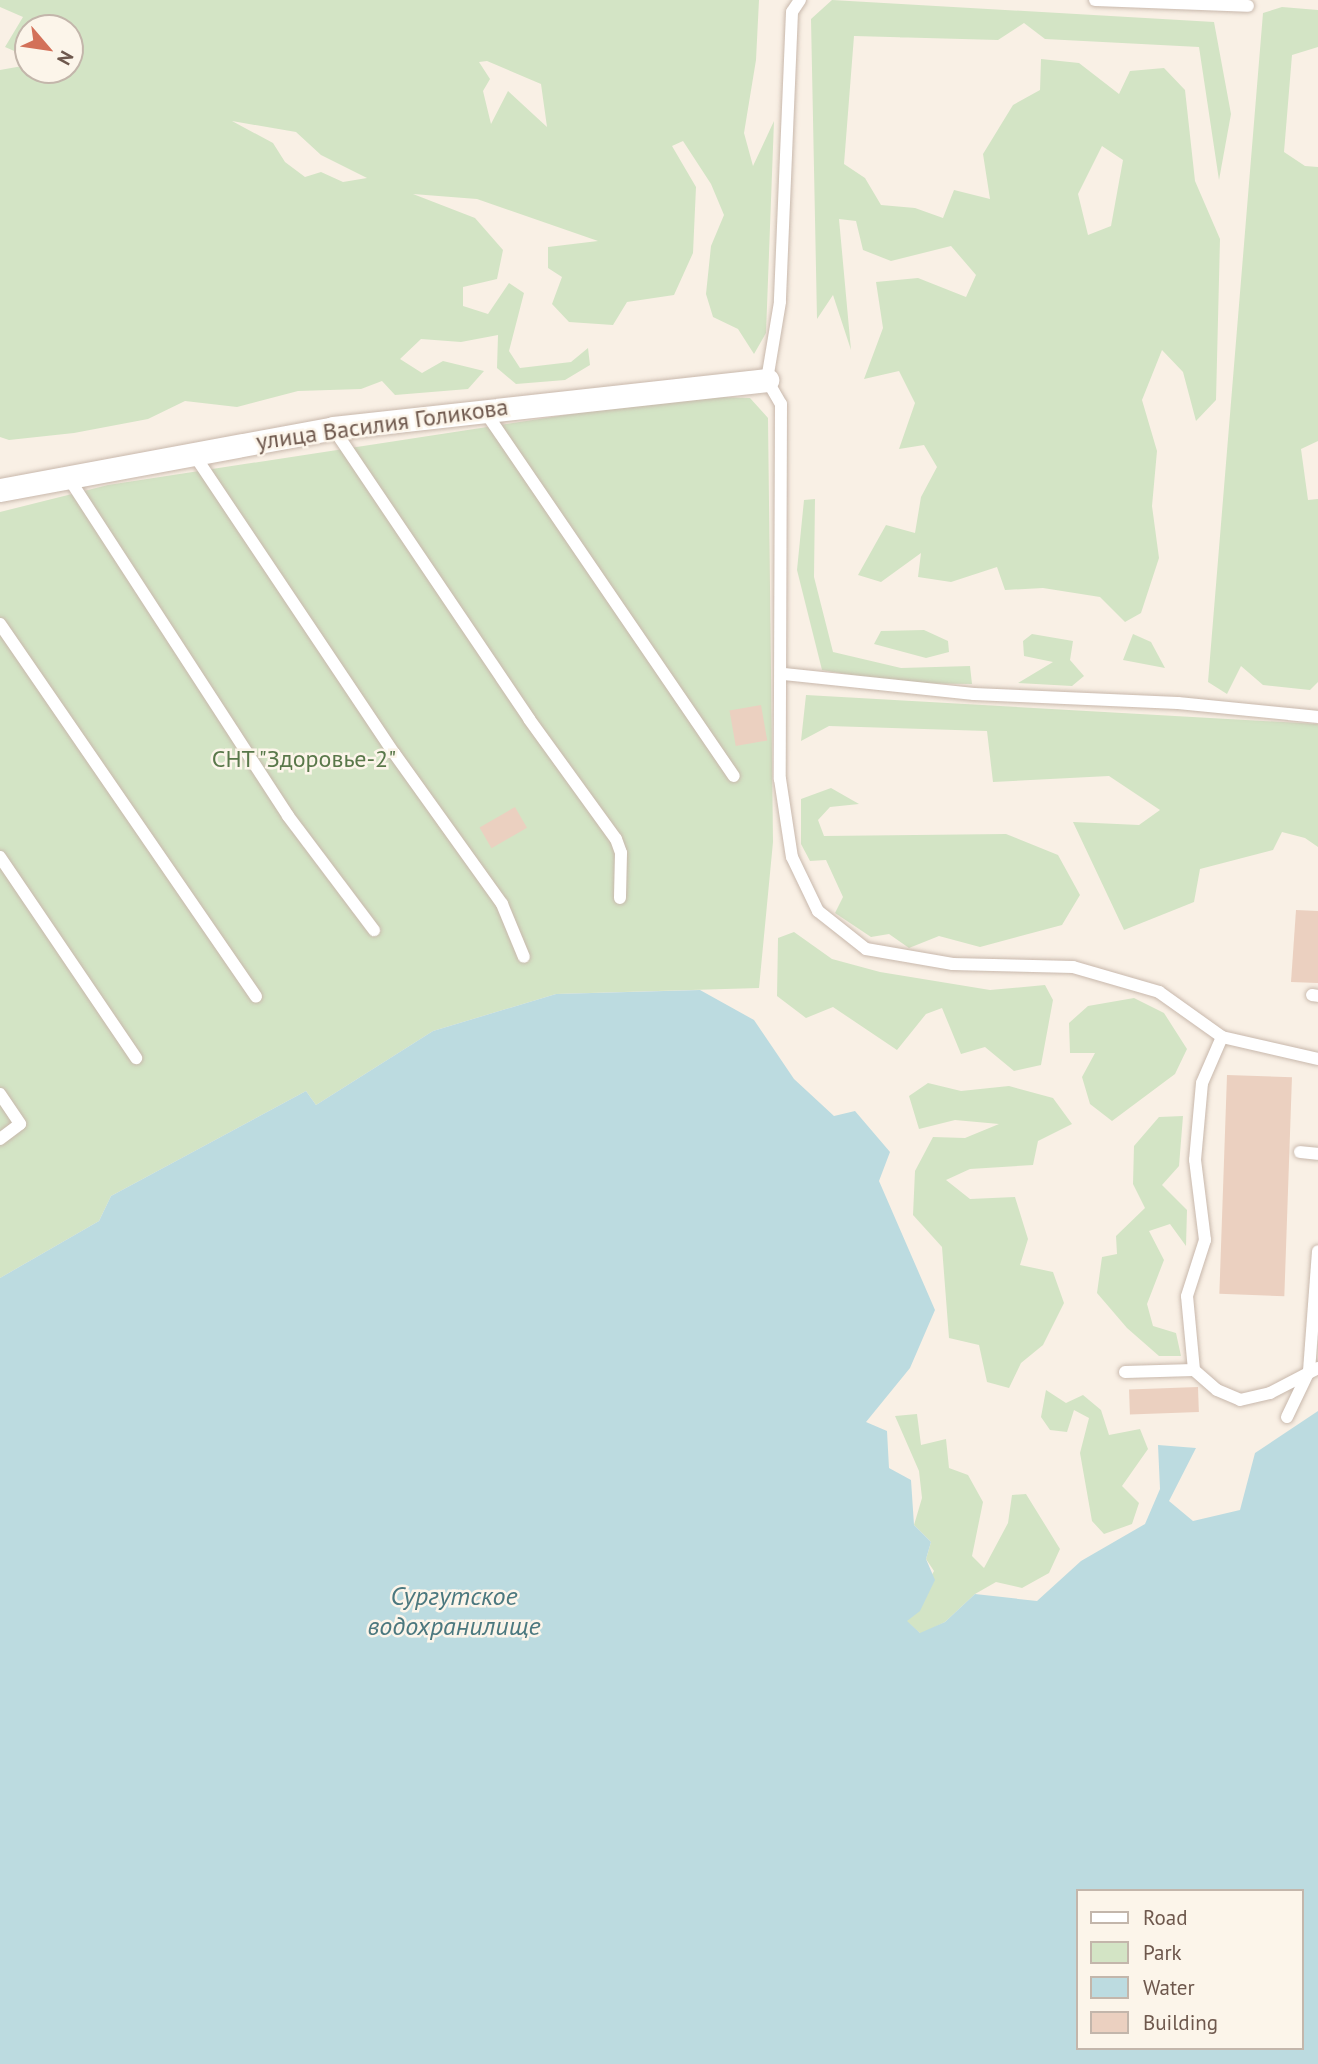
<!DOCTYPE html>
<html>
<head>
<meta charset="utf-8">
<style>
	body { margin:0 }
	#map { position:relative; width:1318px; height:2064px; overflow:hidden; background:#f9f0e5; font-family:"PT Sans",sans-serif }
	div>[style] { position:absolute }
	.green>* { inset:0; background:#d3e4c5 }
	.water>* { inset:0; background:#bcdbe0 }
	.building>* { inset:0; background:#ebd0c0; transform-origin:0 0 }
	.roads { filter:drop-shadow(0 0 2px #c8b8ac) drop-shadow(0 0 2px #c8b8ac) }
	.service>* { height:12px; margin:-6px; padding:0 6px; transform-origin:6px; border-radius:6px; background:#fff }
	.minor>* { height:23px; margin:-11.5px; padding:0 11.5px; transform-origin:11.5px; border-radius:11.5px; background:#fff }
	span { translate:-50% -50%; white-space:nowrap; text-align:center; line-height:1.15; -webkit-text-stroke:5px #fcf5ea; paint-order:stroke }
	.street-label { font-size:24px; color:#6e584d }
	.park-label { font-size:24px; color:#59784a }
	.water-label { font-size:26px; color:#4b787f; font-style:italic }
	.legend { position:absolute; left:1076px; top:1889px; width:228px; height:161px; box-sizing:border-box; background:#fcf5ea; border:2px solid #c3b6ab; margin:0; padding:9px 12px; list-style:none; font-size:21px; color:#6e584d }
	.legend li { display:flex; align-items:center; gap:14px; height:35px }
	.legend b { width:35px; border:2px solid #c3b6ab }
	.north { position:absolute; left:14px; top:14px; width:70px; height:70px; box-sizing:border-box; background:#fcf5ea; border:2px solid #c3b6ab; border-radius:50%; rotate:119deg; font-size:19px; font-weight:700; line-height:28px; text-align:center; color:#6e584d }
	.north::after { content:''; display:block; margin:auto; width:24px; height:32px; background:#d37159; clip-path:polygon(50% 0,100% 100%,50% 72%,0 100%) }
</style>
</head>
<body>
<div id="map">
	<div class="green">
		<div style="clip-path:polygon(evenodd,0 0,759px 0,756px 60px,744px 133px,753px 166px,774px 121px,766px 333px,754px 354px,738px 329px,713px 317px,706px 294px,711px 246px,724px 215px,711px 184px,683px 141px,672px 146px,696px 187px,693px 253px,674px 295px,627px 302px,613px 325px,569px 322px,552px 304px,562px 277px,548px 268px,548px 247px,598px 241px,477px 199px,413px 194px,475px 218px,503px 250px,497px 279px,463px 287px,463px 306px,488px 314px,509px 283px,524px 293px,509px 351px,520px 368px,571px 362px,588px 348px,590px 365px,565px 380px,516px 384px,497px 368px,498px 335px,461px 342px,421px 339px,400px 359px,422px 373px,443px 361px,484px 371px,468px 389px,395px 395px,382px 381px,361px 389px,298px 391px,237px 407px,185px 401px,148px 419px,74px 433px,9px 440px,0 437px,0 70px,28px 65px,28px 70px,70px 70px,70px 28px,28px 28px,28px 57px,5px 47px,23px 17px,0 7px,0 0,487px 61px,541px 84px,547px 127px,508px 91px,491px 124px,483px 91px,490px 79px,479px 62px,487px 61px,0 0,232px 121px,296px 132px,321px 155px,367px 178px,343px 182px,321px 172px,305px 177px,285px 162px,273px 143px,232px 121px)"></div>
		<div style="clip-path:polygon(evenodd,832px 0,1214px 22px,1231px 114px,1219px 180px,1199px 47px,1045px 39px,1024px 23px,998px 40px,854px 36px,844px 164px,865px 178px,881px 205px,915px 208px,943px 218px,954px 190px,990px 199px,983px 154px,1013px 105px,1040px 90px,1041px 59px,1079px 63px,1119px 94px,1130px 71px,1164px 68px,1185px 90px,1195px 181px,1220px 239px,1216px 400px,1196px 421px,1183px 372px,1162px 350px,1142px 400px,1157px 451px,1152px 506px,1159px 558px,1141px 613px,1125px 622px,1100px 597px,1043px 588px,1005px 590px,997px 567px,951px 582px,918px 577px,921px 553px,881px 582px,858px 575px,886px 525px,915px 533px,921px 497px,937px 467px,924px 445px,899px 449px,915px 403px,899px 371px,864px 379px,883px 328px,876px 282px,918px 278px,966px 297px,976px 275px,951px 246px,891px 261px,863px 250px,856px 221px,839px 219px,851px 350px,833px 295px,817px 319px,811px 19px,832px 0,1102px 146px,1123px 160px,1111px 226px,1088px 235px,1078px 194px,1102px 146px)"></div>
		<div style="clip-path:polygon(1282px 7px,1318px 10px,1318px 47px,1292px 55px,1284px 152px,1305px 166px,1318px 167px,1318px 441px,1301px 449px,1308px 500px,1318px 499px,1318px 682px,1310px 690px,1263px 685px,1241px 666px,1227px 694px,1208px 682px,1263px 13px)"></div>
		<div style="clip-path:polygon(690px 396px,750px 398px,768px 418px,773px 842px,759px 988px,556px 994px,433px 1031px,316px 1105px,306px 1091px,111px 1196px,99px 1221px,0 1278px,0 512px,108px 485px)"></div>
		<div style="clip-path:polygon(815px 499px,814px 577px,833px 652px,901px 668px,970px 666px,972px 684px,899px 683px,822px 670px,797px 570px,804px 500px)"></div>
		<div style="clip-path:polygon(924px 630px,948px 641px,949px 652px,926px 658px,874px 644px,881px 631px)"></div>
		<div style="clip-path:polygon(1032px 634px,1073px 641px,1070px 660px,1084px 676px,1072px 686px,1018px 683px,1053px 662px,1024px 656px,1023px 641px)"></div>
		<div style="clip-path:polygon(1133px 634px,1151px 642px,1165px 668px,1123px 660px)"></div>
		<div style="clip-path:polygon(806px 695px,1318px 724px,1318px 847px,1305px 838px,1282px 832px,1273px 850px,1200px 869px,1194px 902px,1124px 930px,1073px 822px,1139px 825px,1160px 810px,1109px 776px,993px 782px,987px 731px,829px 726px,801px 741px)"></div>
		<div style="clip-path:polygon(831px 788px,859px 804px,830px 807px,818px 820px,824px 836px,1006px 834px,1058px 855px,1080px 895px,1062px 925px,980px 947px,939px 936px,909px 948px,889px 934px,871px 937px,835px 913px,843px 897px,826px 860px,810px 861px,801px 844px,801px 799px)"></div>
		<div style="clip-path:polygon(794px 932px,832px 959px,880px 972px,990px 990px,1045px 985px,1053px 1000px,1041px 1065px,1014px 1071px,985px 1047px,961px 1054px,942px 1008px,926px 1014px,897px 1050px,833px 1007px,806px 1018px,777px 996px,778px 938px)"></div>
		<div style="clip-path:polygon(1134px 998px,1164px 1013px,1187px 1049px,1175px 1074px,1112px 1121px,1090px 1104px,1082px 1077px,1095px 1053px,1070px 1053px,1069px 1023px,1088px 1006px)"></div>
		<div style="clip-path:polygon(928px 1083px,961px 1091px,1009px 1086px,1053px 1098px,1072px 1124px,1038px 1141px,1033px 1165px,970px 1169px,946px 1180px,970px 1199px,1015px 1197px,1028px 1239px,1020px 1265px,1053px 1272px,1064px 1303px,1043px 1345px,1021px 1363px,1009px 1388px,987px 1382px,979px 1345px,949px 1338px,942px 1247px,913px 1215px,915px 1171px,933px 1137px,965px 1138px,999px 1124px,955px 1120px,919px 1129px,909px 1096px)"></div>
		<div style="clip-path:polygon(1183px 1116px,1179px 1166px,1162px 1185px,1187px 1210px,1186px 1246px,1170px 1224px,1149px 1231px,1164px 1260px,1147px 1304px,1153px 1326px,1176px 1333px,1181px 1356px,1159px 1356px,1127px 1328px,1097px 1293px,1102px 1257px,1117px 1254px,1116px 1236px,1145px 1208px,1133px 1184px,1134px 1146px,1159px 1117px)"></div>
		<div style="clip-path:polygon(1046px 1390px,1066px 1403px,1083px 1395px,1101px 1410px,1109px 1435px,1140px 1429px,1148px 1449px,1122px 1486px,1139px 1503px,1132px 1524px,1104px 1534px,1092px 1521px,1080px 1453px,1089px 1418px,1074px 1410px,1067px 1432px,1050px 1430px,1041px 1417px)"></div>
		<div style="clip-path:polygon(917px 1414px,921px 1445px,946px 1439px,949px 1468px,968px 1475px,983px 1502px,972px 1556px,984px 1568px,1008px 1523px,1012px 1495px,1026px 1494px,1060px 1549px,1049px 1573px,1022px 1588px,996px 1582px,975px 1594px,945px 1622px,921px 1634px,906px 1621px,934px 1571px,926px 1559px,931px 1542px,914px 1525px,922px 1498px,919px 1471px,895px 1416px)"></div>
	</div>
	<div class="water">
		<div style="clip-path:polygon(evenodd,700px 990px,754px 1020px,794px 1079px,834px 1116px,855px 1111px,890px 1152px,879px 1181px,935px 1310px,910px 1368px,866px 1422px,887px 1431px,889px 1468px,911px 1480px,914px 1525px,931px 1542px,926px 1559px,935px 1580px,920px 1611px,907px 1621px,920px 1633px,945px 1622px,975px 1594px,1037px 1601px,1081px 1561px,1145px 1524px,1160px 1489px,1158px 1445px,1196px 1448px,1169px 1501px,1193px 1521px,1240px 1510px,1255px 1453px,1318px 1411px,1318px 2064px,0 2064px,0 1278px,99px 1221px,111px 1196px,306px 1091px,316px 1105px,433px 1031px,556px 994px,700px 990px,1078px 1891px,1302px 1891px,1302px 2048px,1078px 2048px,1078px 1891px)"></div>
	</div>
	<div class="building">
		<div style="left:761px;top:705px;width:36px;height:32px;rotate:80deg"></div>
		<div style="left:515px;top:807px;width:24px;height:41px;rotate:60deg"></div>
		<div style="clip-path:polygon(1296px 910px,1318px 911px,1318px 983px,1291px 982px)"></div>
		<div style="left:1227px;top:1075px;width:65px;height:219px;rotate:2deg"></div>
		<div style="left:1198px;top:1387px;width:25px;height:69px;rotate:88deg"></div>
	</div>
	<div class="roads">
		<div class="service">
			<div style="left:800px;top:0;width:14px;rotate:124deg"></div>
			<div style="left:792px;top:12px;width:290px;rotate:92.4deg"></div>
			<div style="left:780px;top:302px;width:79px;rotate:99.5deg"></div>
			<div style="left:767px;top:380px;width:28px;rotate:60deg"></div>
			<div style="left:781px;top:404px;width:375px;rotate:90.2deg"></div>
			<div style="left:780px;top:779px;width:79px;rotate:81.3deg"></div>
			<div style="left:792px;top:857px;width:60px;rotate:64.3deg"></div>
			<div style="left:818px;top:911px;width:61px;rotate:38.4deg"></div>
			<div style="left:866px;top:949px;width:88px;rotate:9.8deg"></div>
			<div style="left:953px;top:964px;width:120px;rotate:1.4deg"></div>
			<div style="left:1073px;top:967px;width:90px;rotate:16.2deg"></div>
			<div style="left:1159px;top:992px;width:77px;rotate:35.5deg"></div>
			<div style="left:1222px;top:1037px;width:98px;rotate:12.9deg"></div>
			<div style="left:1095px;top:0;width:153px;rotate:2.2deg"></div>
			<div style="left:484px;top:410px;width:443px;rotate:55.7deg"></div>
			<div style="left:333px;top:428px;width:351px;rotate:56deg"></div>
			<div style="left:529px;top:719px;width:148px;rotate:54.1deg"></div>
			<div style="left:616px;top:839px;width:15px;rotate:70deg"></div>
			<div style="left:621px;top:853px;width:45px;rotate:91.3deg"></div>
			<div style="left:193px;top:453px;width:361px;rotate:56.2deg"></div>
			<div style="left:394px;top:753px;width:186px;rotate:54.4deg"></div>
			<div style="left:502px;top:904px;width:57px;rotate:67.5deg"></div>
			<div style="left:68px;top:477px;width:404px;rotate:57deg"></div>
			<div style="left:288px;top:816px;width:143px;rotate:53deg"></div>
			<div style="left:0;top:624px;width:452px;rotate:55.5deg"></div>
			<div style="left:784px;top:674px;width:191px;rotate:6deg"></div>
			<div style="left:974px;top:694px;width:204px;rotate:2.5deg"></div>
			<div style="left:1178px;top:703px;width:141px;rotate:5.7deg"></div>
			<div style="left:0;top:857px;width:243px;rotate:55.9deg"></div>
			<div style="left:1312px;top:995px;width:6px;rotate:9deg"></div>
			<div style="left:0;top:1094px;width:36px;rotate:56deg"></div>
			<div style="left:20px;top:1124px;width:25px;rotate:143deg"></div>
			<div style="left:1300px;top:1152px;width:18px;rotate:6deg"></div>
			<div style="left:1194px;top:1370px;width:74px;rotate:-95.4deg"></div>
			<div style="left:1187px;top:1296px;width:59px;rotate:-72.2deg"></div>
			<div style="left:1205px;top:1240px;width:81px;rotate:-97.1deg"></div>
			<div style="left:1195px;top:1160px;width:77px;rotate:-84.8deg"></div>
			<div style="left:1202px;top:1083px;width:50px;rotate:-66.5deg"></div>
			<div style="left:1125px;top:1372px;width:69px;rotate:-1.7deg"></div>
			<div style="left:1194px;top:1370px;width:30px;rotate:41deg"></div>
			<div style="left:1217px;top:1390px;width:25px;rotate:23deg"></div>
			<div style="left:1240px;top:1400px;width:31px;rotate:-13deg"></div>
			<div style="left:1270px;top:1393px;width:54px;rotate:-27.5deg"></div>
			<div style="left:1287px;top:1417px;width:51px;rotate:-64.4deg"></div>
			<div style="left:1309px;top:1371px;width:120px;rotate:-85.7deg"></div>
		</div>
		<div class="minor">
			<div style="left:0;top:490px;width:339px;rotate:-10.5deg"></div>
			<div style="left:333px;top:428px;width:437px;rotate:-6.3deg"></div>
		</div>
	</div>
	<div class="street-label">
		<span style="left:382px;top:424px;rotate:-8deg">улица Василия Голикова</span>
	</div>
	<div class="park-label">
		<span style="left:304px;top:759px">СНТ "Здоровье-2"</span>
	</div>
	<div class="water-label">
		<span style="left:454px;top:1611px">Сургутское<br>водохранилище</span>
	</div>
	<ul class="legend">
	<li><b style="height:9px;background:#fff"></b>Road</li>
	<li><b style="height:19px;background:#d3e4c5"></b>Park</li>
	<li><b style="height:19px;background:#bcdbe0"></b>Water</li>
	<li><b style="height:19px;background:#ebd0c0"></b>Building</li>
	</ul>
	<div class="north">N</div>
</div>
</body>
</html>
